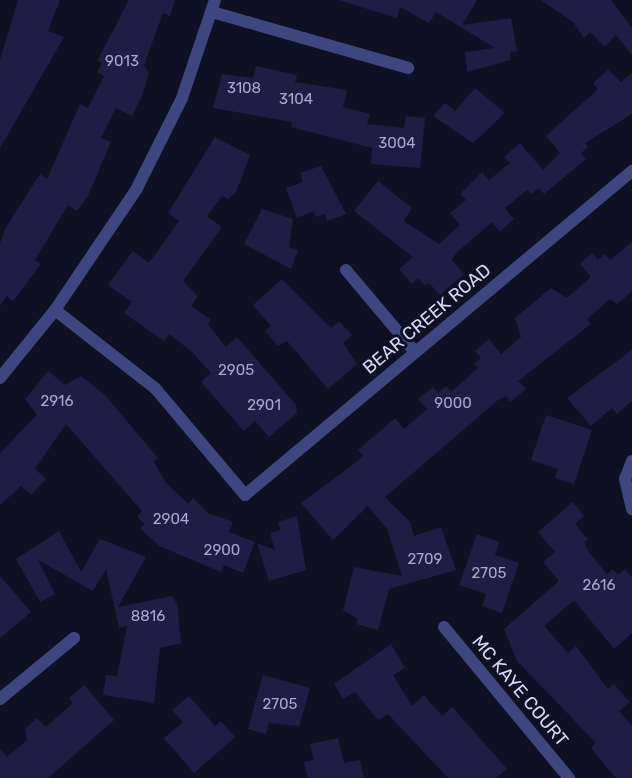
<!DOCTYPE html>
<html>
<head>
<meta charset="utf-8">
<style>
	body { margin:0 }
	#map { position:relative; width:632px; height:778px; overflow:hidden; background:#101024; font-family:Rubik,sans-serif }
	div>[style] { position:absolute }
	.building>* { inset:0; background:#1f1d43 }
	.street>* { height:12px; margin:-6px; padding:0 6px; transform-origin:6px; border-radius:6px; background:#3e467f }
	span { translate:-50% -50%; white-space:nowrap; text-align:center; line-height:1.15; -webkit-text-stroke:6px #101024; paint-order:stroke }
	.number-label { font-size:15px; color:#a8a8ce }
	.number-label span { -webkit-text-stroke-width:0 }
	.street-label { font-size:18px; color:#d5d7fc }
</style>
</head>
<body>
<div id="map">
	<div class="building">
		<div style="clip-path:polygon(18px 0,60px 0,48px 31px,64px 37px,0 148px,0 60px)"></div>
		<div style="clip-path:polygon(129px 0,175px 0,170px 16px,163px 13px,144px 65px,149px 74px,141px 98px,132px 116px,116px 108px,101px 138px,111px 142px,88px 196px,77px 211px,68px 205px,35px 260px,41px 264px,13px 301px,7px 296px,0 306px,0 243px,6px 227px,40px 174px,47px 179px,80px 104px,88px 108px,104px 76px,97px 72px,102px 63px,97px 61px)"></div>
		<div style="clip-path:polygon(338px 0,477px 0,462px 25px,511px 18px,517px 51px,510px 52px,511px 60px,467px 72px,465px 52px,495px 48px,436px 12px,429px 23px,400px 7px,397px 18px)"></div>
		<div style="clip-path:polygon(541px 0,611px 0,632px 28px,632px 55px,616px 35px,605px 47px,590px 32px,584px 38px,573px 22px)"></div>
		<div style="clip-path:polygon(256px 66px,297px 75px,295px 82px,347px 90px,343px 107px,370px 114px,367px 124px,404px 128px,406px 116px,425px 118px,420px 168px,371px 164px,372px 148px,291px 127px,292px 122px,213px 108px,222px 74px,253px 78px)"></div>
		<div style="clip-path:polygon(608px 70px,621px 82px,632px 73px,632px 114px,585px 143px,588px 147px,581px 153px,586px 159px,544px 194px,539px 188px,531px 194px,527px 190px,505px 208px,514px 219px,500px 232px,492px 222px,456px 253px,452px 260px,464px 274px,440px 295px,429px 283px,425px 286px,418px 278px,412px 284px,399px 269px,413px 257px,354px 211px,378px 181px,412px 208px,404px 221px,439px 244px,460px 225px,450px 213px,466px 200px,460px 194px,482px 172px,489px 180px,510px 163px,504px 157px,520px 143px,543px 170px,560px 153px,546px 136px,598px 89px,593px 83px)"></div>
		<div style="clip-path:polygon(475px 88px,505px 113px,473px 143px,433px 116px,445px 103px,455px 111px)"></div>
		<div style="clip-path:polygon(215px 137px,250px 155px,236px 192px,228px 199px,222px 196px,207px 216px,222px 227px,183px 281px,198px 296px,191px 306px,211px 320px,208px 324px,226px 347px,237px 337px,296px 405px,297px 413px,269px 437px,255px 421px,244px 431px,201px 382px,211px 373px,191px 351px,169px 334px,164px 341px,124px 313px,132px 302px,108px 285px,133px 251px,149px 263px,179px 221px,168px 213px)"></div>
		<div style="clip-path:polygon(321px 166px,346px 214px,327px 221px,325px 214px,316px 217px,314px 211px,297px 218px,286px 188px,303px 182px,300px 173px)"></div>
		<div style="clip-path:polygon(262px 209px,293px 219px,289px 247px,298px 250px,291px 269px,244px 244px)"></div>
		<div style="clip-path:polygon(632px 242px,632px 291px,617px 304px,610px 299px,587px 319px,591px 324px,518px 381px,526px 389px,510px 402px,506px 396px,498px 400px,385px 497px,410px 522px,414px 536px,441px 527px,456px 570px,389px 589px,378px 630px,356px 624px,358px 619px,343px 610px,354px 567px,402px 576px,387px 529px,368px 506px,333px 540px,301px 503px,355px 463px,363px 456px,358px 450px,395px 418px,404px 429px,427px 409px,418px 399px,433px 387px,438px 393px,446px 386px,451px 392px,478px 368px,474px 364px,481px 358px,475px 351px,489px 339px,501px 354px,521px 337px,515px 318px,551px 288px,567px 298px,591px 277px,580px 264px,592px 253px,598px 260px,605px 254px,610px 260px)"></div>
		<div style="clip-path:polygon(282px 279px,331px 328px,339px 321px,352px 335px,343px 343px,357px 364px,328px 389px,287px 341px,278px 346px,265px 331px,271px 326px,253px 305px)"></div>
		<div style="clip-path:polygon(632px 350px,632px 401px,617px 414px,612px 408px,591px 426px,567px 398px)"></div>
		<div style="clip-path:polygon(48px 371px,65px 385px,81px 376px,105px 395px,158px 458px,154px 461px,165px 482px,188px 504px,193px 498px,208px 513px,233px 522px,229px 532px,255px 542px,243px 573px,224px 565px,221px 572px,159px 546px,140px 528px,145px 524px,137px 517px,142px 511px,66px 424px,35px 469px,46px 479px,31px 495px,21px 486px,0 505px,0 453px,37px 415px,25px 399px)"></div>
		<div style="clip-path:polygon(546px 415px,592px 430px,574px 484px,555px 478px,558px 469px,531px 460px)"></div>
		<div style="clip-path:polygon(573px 502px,584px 516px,575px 524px,588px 539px,584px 542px,589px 552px,607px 574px,613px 569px,618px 575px,625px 569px,632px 577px,632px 633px,614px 649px,574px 600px,544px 626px,568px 653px,576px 646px,608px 689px,614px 684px,630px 702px,619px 711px,632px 726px,632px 778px,616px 778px,603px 763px,591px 748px,596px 743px,517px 661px,504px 629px,559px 581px,543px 562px,555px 552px,538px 532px)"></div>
		<div style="clip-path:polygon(297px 516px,306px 570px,269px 581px,257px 543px,275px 550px,270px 533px,281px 530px,278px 522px)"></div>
		<div style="clip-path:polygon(59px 531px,81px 572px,100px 539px,146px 557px,118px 607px,172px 596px,177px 604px,181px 643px,160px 648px,154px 703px,103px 695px,106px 675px,117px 676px,127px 626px,119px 628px,106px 569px,93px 591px,38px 560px,55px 594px,40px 602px,16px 559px)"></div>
		<div style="clip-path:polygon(477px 534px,499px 542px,495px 555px,519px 563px,502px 613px,482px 606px,486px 594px,459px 585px)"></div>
		<div style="clip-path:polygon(0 576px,31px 612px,0 638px)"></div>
		<div style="clip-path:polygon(391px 644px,405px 668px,393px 675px,412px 706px,424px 695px,442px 716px,452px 707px,507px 769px,496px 778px,448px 778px,388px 714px,378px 720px,355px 692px,343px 699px,334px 684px)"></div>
		<div style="clip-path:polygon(263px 675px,310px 688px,299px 726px,269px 723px,266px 734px,248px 729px)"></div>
		<div style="clip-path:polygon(84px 685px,114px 720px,48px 778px,0 778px,0 749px,7px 757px,27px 740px,25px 729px,37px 718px,46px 727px,73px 703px,69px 698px)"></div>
		<div style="clip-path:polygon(189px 696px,215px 726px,221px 721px,235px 737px,194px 773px,164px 738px,183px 722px,172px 710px)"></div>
		<div style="clip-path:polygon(338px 738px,344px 763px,360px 760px,364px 778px,308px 778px,304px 762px,314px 760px,310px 744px)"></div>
	</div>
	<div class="street">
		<div style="left:212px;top:12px;width:204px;rotate:15.9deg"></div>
		<div style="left:346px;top:270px;width:107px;rotate:49.9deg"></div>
		<div style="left:55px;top:310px;width:127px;rotate:38deg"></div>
		<div style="left:155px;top:388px;width:140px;rotate:49.9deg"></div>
		<div style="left:245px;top:495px;width:505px;rotate:-39.94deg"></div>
		<div style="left:0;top:378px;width:87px;rotate:-51deg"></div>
		<div style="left:55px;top:310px;width:145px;rotate:-56deg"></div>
		<div style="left:136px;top:190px;width:103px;rotate:-63.4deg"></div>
		<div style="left:182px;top:98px;width:103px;rotate:-71.4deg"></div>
		<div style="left:632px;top:461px;width:19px;rotate:111deg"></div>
		<div style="left:625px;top:479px;width:31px;rotate:77deg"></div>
		<div style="left:444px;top:627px;width:196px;rotate:50.4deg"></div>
		<div style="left:0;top:699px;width:96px;rotate:-39.5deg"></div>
	</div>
	<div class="number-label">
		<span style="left:122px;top:62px">9013</span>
		<span style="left:244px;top:89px">3108</span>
		<span style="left:296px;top:100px">3104</span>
		<span style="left:397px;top:144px">3004</span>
		<span style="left:236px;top:371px">2905</span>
		<span style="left:57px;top:402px">2916</span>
		<span style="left:453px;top:404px">9000</span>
		<span style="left:264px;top:406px">2901</span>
		<span style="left:171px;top:520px">2904</span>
		<span style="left:222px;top:551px">2900</span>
		<span style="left:425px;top:560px">2709</span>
		<span style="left:489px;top:574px">2705</span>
		<span style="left:599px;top:586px">2616</span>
		<span style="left:148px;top:617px">8816</span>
		<span style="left:280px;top:705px">2705</span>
	</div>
	<div class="street-label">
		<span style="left:427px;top:319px;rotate:-40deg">BEAR CREEK ROAD</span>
		<span style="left:520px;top:691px;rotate:50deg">MC KAYE COURT</span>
	</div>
</div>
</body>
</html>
